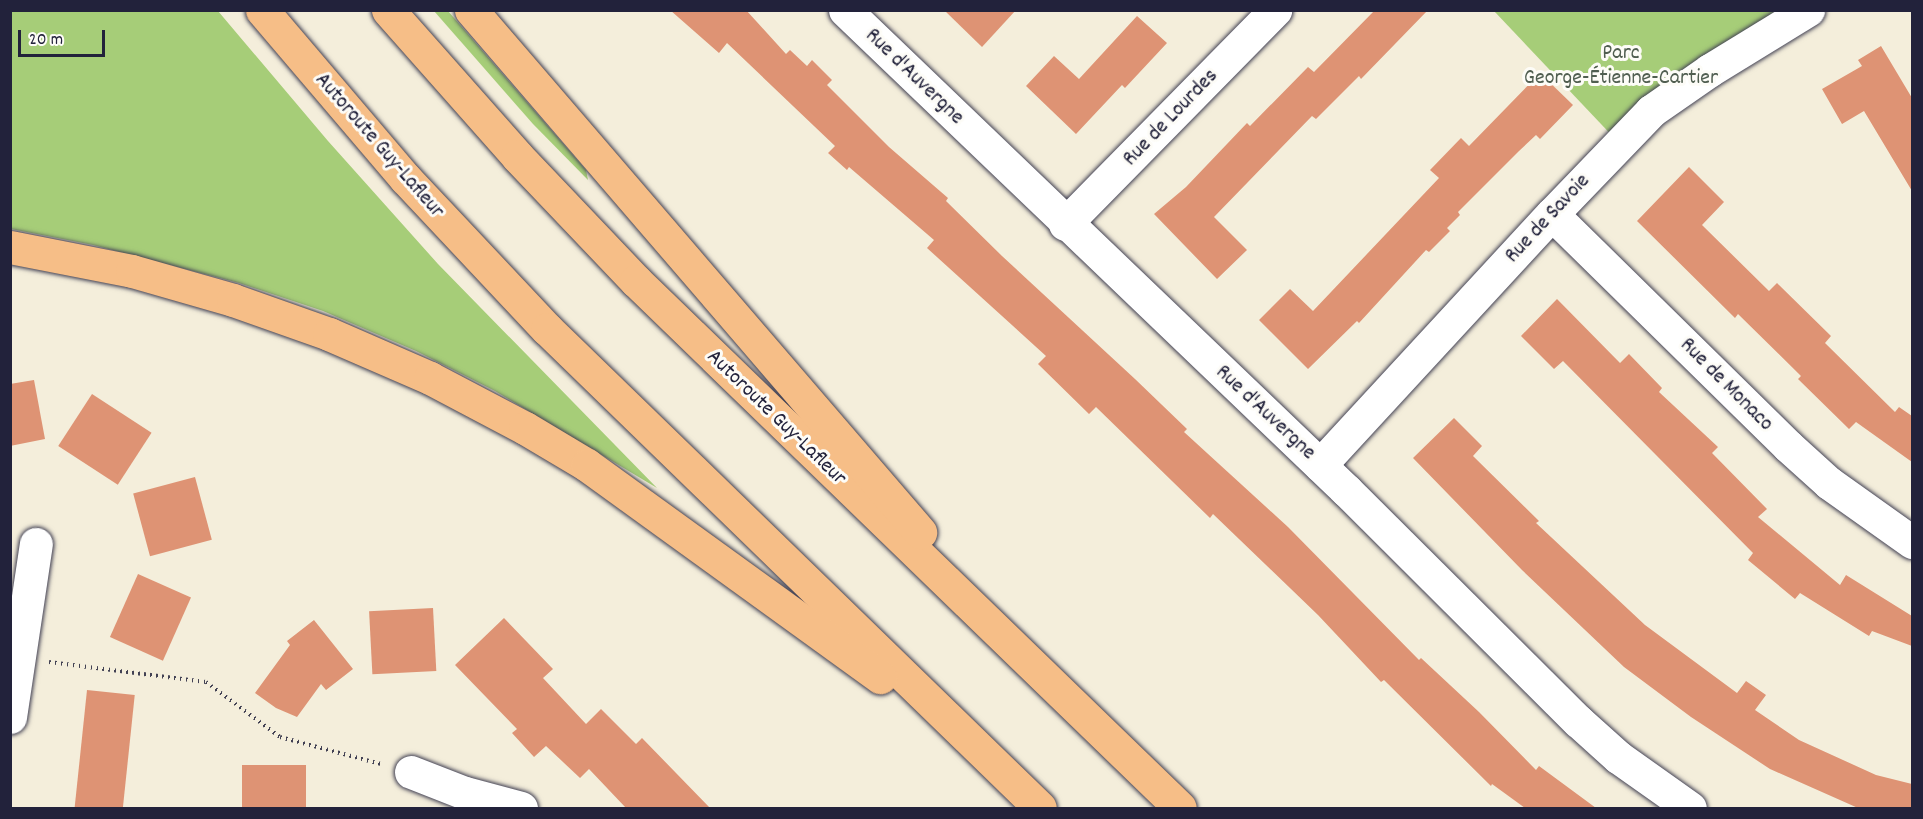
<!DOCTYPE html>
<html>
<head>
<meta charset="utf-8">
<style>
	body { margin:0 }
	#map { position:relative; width:1923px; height:819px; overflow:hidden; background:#f4eedb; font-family:Dekko,sans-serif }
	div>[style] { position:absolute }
	.green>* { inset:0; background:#a6cd78 }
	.building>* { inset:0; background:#de9374; transform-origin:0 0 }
	.path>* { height:4px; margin-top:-2px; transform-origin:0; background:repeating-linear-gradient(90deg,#424153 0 1.5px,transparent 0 6px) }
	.roads { filter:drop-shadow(0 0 2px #424153) drop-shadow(0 0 2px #424153) }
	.minor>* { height:33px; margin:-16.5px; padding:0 16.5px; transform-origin:16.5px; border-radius:16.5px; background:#fff }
	.highway>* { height:33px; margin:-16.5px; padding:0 16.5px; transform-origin:16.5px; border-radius:16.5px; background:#f6be87 }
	span { translate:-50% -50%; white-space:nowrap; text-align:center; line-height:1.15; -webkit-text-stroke:6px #fdfcf7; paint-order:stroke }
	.park-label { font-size:22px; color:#505e50 }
	.street-label { font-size:22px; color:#22223b }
	.frame { position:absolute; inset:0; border:12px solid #22223b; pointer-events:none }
	.scale { position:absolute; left:18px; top:30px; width:87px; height:27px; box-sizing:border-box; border:3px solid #22223b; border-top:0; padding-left:8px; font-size:18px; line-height:21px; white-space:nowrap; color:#22223b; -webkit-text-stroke:4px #fdfcf7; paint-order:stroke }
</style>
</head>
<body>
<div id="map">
	<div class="green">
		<div style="clip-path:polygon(10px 11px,218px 11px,328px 141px,438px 264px,657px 488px,495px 391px,416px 351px,323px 311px,239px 283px,93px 245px,11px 229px)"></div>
		<div style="clip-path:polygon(434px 11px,448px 11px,586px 170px,588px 180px,533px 124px)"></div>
		<div style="clip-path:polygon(1494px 11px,1808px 11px,1619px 143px)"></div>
	</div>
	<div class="building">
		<div style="clip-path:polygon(670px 10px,746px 10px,786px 54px,790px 50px,807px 66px,812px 60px,832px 80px,827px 85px,889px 147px,948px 198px,946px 201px,1002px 256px,1135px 379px,1187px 429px,1184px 432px,1288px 527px,1419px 660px,1421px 658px,1479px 712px,1536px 770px,1539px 766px,1596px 808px,1525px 808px,1492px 784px,1491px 786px,1384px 680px,1381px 682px,1318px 615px,1213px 514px,1210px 518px,1096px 407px,1089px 414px,1038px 364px,1046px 356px,927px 248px,934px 240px,849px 167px,847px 170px,828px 153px,835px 146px,727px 43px,719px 53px)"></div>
		<div style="clip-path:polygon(944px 10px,1016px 10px,982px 47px)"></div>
		<div style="clip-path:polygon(1375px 10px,1428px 10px,1361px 79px,1359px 76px,1316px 119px,1312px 116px,1214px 217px,1247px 250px,1217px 279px,1154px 214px,1186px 187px,1247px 123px,1250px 126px,1308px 67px,1314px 72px)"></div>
		<div style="clip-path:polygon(1137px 16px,1167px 43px,1125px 88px,1122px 85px,1076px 134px,1026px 86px,1054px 56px,1079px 79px)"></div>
		<div style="clip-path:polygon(1881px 46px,1912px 98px,1912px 191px,1864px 111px,1842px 124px,1822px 89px,1862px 66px,1858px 60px)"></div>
		<div style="clip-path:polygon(1540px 73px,1573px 105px,1540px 139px,1536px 135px,1519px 151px,1458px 212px,1460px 215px,1447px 228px,1450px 231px,1429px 252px,1426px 250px,1359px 323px,1357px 321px,1308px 369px,1259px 320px,1290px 289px,1313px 311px,1439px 178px,1430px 170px,1461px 138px,1469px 146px)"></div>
		<div style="clip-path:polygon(1689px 167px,1724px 202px,1702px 225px,1769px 291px,1777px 283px,1831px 336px,1825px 343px,1895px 412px,1899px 407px,1912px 416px,1912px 462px,1856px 422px,1849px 429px,1798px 379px,1801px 376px,1738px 314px,1735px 318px,1637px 221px)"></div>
		<div style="clip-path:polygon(1557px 299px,1620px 363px,1629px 354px,1662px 388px,1659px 392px,1718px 447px,1712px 453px,1767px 509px,1758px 517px,1840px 585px,1846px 575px,1912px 616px,1912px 646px,1872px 631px,1869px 636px,1800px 593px,1795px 599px,1748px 560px,1753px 553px,1563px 361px,1554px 369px,1521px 336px)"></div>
		<div style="clip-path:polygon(34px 380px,45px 439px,10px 446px,10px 384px)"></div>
		<div style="left:92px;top:394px;width:71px;height:62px;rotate:33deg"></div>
		<div style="clip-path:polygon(1454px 418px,1482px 446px,1473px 456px,1539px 521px,1536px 523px,1645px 625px,1737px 693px,1746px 681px,1766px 695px,1755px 710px,1799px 740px,1876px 775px,1912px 784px,1912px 808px,1858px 808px,1770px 769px,1691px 717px,1624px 667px,1522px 570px,1413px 458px)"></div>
		<div style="left:195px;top:477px;width:65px;height:64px;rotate:75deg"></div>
		<div style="left:138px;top:574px;width:58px;height:69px;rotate:24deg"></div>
		<div style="left:433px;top:608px;width:63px;height:64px;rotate:87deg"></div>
		<div style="clip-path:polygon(504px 618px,553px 669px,543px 678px,586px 724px,601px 709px,636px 744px,642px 738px,710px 808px,626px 808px,589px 769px,580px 778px,546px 746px,534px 757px,512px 733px,517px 729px,455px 665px)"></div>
		<div style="clip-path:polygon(314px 620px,353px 669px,326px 690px,321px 684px,297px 717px,276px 708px,255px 693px,290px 645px,287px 641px)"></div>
		<div style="left:87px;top:690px;width:48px;height:119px;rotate:6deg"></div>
		<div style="left:242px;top:765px;width:64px;height:43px"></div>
	</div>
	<div class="path">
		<div style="left:49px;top:662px;width:158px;rotate:7.3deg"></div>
		<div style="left:206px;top:682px;width:92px;rotate:36.6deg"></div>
		<div style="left:280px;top:737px;width:105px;rotate:15deg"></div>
	</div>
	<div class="roads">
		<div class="minor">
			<div style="left:845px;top:10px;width:695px;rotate:43.78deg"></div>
			<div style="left:1347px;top:491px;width:326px;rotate:44.9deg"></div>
			<div style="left:1578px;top:721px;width:54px;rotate:42deg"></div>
			<div style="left:1618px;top:757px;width:88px;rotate:35.3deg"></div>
			<div style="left:1552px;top:214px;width:331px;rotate:44.5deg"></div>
			<div style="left:1788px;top:446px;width:55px;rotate:42.1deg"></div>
			<div style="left:1829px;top:483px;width:102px;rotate:35.4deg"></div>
			<div style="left:1065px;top:224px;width:300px;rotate:-45.5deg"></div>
			<div style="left:1320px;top:465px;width:342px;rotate:-47.3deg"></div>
			<div style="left:1552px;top:214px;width:143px;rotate:-46.1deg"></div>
			<div style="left:1651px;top:111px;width:72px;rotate:-34.8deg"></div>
			<div style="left:1710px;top:70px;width:115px;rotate:-31.5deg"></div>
			<div style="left:10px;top:717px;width:175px;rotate:-81.5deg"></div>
			<div style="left:411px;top:772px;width:58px;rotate:21.3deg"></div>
			<div style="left:465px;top:793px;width:58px;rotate:15deg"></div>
		</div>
		<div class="highway">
			<div style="left:262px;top:10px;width:221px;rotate:49.6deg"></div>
			<div style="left:405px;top:178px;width:207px;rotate:46.8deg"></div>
			<div style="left:547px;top:329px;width:687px;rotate:44.17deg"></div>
			<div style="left:388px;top:10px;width:195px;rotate:48.5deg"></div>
			<div style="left:517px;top:156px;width:173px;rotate:46.4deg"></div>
			<div style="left:636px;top:281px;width:757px;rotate:44.09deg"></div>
			<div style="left:471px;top:10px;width:689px;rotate:49.3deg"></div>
			<div style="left:10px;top:247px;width:124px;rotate:11.1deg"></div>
			<div style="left:132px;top:271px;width:105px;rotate:16deg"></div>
			<div style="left:233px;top:300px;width:102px;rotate:19.5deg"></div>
			<div style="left:329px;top:334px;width:110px;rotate:23.5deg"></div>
			<div style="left:430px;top:378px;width:107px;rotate:27.8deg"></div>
			<div style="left:525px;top:428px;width:72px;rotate:30.8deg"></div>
			<div style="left:587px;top:465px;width:362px;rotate:35.9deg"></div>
		</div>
	</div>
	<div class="park-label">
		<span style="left:1621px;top:66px">Parc<br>George-Étienne-Cartier</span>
	</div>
	<div class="street-label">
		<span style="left:914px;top:77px;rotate:44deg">Rue d'Auvergne</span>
		<span style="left:1171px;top:118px;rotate:-46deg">Rue de Lourdes</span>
		<span style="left:379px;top:146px;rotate:49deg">Autoroute Guy-Lafleur</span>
		<span style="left:1548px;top:219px;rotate:-47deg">Rue de Savoie</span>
		<span style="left:1726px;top:385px;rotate:45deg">Rue de Monaco</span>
		<span style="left:1265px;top:413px;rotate:43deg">Rue d'Auvergne</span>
		<span style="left:776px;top:418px;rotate:44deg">Autoroute Guy-Lafleur</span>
	</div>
	<div class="frame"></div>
	<div class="scale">20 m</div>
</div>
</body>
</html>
